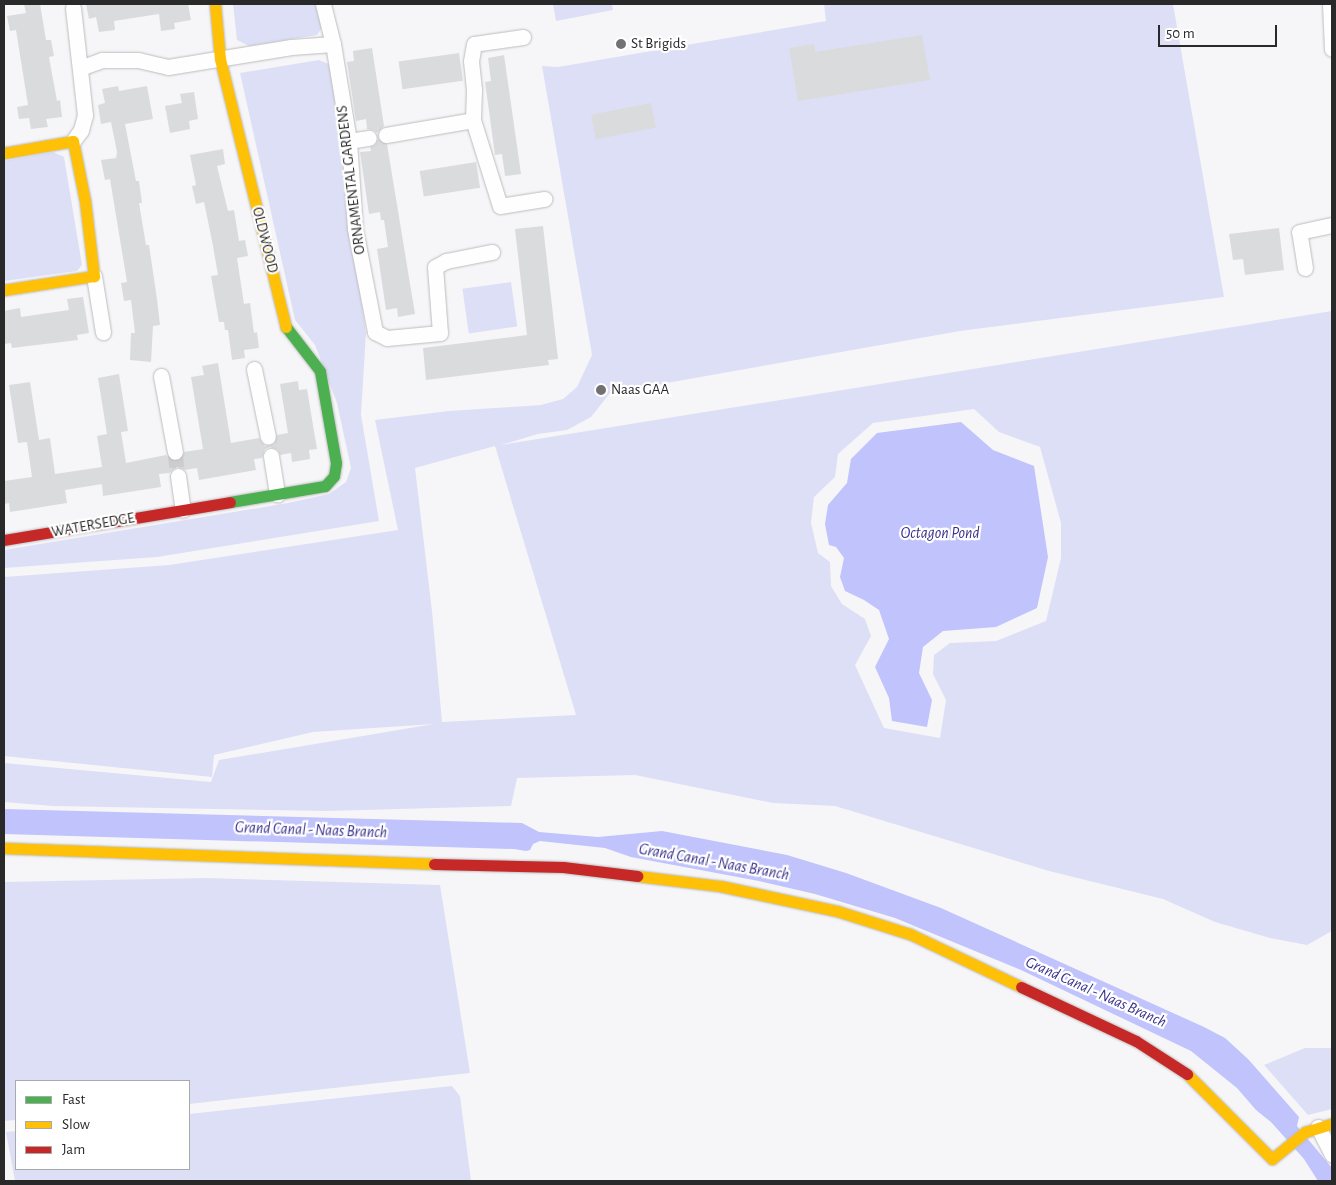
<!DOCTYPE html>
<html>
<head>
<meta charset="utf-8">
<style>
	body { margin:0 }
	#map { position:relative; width:1336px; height:1185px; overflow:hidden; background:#f6f6f8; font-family:"Alegreya Sans",sans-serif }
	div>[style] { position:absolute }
	.green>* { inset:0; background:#dddff6; transform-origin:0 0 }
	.water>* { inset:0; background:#c0c3fc }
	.building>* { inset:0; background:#dadbdc; transform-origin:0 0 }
	.street-tunnel>* { height:15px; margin-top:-7.5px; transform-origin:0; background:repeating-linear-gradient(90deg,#cdcdcf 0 15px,transparent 0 23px) }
	.roads { filter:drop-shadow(0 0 1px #bcbcbe) drop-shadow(0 0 1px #bcbcbe) }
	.street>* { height:15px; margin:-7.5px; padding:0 7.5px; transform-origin:7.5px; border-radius:7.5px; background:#fefefe }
	.fast>* { height:11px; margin:-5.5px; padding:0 5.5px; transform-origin:5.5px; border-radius:5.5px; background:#4caf50 }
	.slow>* { height:11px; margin:-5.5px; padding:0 5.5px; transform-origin:5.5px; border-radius:5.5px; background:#ffc107 }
	.jam>* { height:11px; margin:-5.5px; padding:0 5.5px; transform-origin:5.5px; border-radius:5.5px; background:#c62828 }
	.dots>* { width:14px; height:14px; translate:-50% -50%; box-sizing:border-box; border:2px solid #fff; border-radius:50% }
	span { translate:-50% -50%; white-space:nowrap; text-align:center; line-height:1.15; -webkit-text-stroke:4.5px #fff; paint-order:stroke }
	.poi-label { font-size:15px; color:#29292a }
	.left { translate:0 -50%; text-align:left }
	.street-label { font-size:15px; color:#29292a }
	.water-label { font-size:16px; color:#39328c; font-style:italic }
	.frame { position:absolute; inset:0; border:5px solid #29292a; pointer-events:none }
	.legend { position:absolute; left:15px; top:1080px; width:175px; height:90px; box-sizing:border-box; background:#fff; border:1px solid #a9a9aa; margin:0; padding:6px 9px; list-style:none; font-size:15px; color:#29292a }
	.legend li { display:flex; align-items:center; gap:10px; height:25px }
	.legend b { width:25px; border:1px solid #a9a9aa }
	.scale { position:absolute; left:1158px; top:25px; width:119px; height:22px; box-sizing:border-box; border:2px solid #29292a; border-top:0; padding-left:6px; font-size:15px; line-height:18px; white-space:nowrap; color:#29292a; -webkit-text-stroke:4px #fff; paint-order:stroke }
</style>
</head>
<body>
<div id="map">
	<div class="green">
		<div style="clip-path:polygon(233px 4px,316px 4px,323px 26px,317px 35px,249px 46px,237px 40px)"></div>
		<div style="clip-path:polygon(553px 4px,612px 4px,613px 10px,556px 21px)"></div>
		<div style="clip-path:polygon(evenodd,824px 4px,1173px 4px,1224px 297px,960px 331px,610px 393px,591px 417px,567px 430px,538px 434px,501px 445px,1332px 311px,1332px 931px,1307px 945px,1270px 938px,1215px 922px,1163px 899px,1049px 871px,835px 806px,773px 803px,635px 775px,517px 778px,511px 806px,326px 811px,53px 806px,4px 802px,4px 763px,211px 782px,219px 760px,434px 724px,313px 732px,214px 755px,212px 777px,4px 756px,4px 577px,169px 565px,398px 530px,375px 420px,449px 411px,541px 405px,563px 399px,577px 387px,592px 355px,542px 66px,558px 67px,826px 21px,824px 4px,974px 409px,999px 432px,1040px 447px,1061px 523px,1061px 558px,1046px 621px,996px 641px,950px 643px,934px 655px,933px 674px,946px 700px,940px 738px,884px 728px,855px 665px,871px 636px,865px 619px,842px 604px,831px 586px,830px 562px,818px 553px,811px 523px,814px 497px,835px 477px,838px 454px,873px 423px,974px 409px,824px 4px,495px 446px,576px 715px,442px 722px,432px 611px,415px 468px,495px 446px)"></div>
		<div style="clip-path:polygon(319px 60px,331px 65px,339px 146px,366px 333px,361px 415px,379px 521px,157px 557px,4px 568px,4px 550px,288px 503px,329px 494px,346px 482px,351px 468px,337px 403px,315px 345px,295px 320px,240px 73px)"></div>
		<div style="clip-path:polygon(53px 152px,64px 157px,82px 265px,77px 271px,4px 281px,4px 161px)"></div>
		<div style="left:511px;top:282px;width:45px;height:49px;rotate:82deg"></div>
		<div style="clip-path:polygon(206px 878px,440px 885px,470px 1073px,189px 1104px,189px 1081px,16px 1081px,16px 1120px,4px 1121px,4px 882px)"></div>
		<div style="clip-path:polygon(1305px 1048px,1332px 1048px,1332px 1109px,1308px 1115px,1264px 1065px)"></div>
		<div style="clip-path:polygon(452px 1086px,460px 1096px,471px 1181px,15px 1181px,6px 1132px,16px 1131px,16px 1169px,189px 1169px,189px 1114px)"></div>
	</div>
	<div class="water">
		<div style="clip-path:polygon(961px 422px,993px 450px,1034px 466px,1048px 557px,1037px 608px,996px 627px,943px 631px,923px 647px,919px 673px,932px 700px,927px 727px,892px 721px,889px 698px,875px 667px,889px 639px,879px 610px,864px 600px,845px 591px,840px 577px,844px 558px,836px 547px,829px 545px,825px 524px,828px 505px,847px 483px,851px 459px,877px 433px)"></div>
		<div style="clip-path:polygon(4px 809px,522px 823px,539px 832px,598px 837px,662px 831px,787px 855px,846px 873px,941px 908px,1204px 1027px,1225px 1038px,1248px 1059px,1299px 1117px,1297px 1126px,1332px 1168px,1332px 1181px,1318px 1181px,1304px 1159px,1271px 1122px,1256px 1110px,1237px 1088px,1191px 1051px,1021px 970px,895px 918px,815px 894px,759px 881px,631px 857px,605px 848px,540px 841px,533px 844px,530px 850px,526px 851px,514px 849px,4px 834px)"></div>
	</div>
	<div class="building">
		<div style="clip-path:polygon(24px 4px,40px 4px,46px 40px,51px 40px,54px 56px,49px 57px,57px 101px,60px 100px,62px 117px,46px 119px,48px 127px,31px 129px,29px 118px,19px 119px,17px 107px,28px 105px,16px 30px,10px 31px,7px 16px,26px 13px)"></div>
		<div style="clip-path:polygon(86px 4px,188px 4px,191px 20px,174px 23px,175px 29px,161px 31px,159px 14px,114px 21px,115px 30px,99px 32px,96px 17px,89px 19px)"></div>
		<div style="clip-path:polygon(922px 35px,930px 80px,798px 101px,789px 48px,814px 44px,815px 52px)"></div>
		<div style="clip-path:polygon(372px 48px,384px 126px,377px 133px,373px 130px,367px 129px,366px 119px,356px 121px,347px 62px,354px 61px,353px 51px)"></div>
		<div style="left:459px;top:53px;width:28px;height:61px;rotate:82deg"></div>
		<div style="clip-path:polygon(504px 55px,521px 174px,505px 176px,502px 154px,495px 155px,485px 82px,491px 81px,488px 58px)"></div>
		<div style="clip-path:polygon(118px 86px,119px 91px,147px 86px,153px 119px,125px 124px,136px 181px,139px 181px,142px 203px,139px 203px,146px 245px,149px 245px,157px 299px,160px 325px,153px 326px,151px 362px,130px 360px,131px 333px,135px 333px,131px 300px,124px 301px,121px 283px,127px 282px,110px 179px,105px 180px,101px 160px,116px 158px,117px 152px,111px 122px,101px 124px,98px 105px,105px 103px,102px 89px)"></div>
		<div style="clip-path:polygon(194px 92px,198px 119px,189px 121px,190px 129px,170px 133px,165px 106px,182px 103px,180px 94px)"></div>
		<div style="left:651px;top:103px;width:25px;height:61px;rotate:79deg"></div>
		<div style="clip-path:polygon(378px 139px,387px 144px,415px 314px,398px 317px,397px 308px,386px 310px,377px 249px,388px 247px,384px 220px,381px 220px,380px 212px,369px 214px,360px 152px,371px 151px,370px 147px,375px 145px)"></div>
		<div style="clip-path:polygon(223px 149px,225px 164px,217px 166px,228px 211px,234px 210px,239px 241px,245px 240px,248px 256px,237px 258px,244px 304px,250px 303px,254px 333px,257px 332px,259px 348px,244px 350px,245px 358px,232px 360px,228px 330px,225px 330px,224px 322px,219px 322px,211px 276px,218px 275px,213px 246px,204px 202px,196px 204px,192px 186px,196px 185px,190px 155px)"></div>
		<div style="left:476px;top:162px;width:26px;height:57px;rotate:81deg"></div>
		<div style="clip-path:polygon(543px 226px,558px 359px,548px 360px,549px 365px,426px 380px,423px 348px,527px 335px,515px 229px)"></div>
		<div style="clip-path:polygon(1279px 228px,1284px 270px,1245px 275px,1243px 259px,1233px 260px,1229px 234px)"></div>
		<div style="clip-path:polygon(83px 297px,89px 333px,77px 335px,78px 340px,12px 348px,11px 343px,4px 344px,4px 311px,20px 308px,21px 317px,69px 310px,67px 299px)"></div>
		<div style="clip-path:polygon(218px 363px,231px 443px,259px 438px,265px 446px,274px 444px,277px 435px,288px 433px,280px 384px,298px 381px,299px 390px,307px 389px,317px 449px,309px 450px,310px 459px,292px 462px,291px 453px,280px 455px,278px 450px,270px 447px,265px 449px,262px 458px,254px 459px,256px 470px,199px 480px,197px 468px,185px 470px,177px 467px,169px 473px,159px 474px,161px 487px,103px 496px,102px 484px,65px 490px,67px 503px,10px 512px,9px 503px,4px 504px,4px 481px,32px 477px,27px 442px,18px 443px,9px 385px,30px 382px,39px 440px,50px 438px,55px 474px,102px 467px,97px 436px,107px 434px,98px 378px,119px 374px,128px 431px,121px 432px,126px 463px,166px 455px,171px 461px,176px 461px,181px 459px,184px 452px,203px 449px,191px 377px,204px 375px,202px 366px)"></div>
	</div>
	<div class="street-tunnel">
		<div style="left:175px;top:452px;width:24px;rotate:83deg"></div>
	</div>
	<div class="roads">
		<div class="street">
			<div style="left:323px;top:4px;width:41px;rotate:76deg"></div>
			<div style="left:333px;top:44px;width:98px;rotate:80.6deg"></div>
			<div style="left:349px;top:141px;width:88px;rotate:86.1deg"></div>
			<div style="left:355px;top:229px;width:105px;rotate:79deg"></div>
			<div style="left:375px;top:332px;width:13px;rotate:27deg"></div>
			<div style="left:387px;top:338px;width:53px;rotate:-5.4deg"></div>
			<div style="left:440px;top:333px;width:66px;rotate:-94.3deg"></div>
			<div style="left:435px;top:267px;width:13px;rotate:-29deg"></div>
			<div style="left:446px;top:261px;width:47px;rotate:-11.1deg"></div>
			<div style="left:1330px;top:4px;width:45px;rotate:87.5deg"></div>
			<div style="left:73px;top:8px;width:108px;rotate:83.6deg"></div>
			<div style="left:85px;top:115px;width:16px;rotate:105deg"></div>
			<div style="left:81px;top:130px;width:14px;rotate:126deg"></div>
			<div style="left:523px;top:37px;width:49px;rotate:171.9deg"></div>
			<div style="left:474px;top:44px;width:17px;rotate:100deg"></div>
			<div style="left:471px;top:61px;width:29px;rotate:84deg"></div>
			<div style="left:474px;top:90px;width:30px;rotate:92deg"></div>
			<div style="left:473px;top:120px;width:90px;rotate:72.6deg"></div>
			<div style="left:500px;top:206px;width:45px;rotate:-9deg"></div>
			<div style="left:80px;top:68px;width:23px;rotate:-20deg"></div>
			<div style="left:102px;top:60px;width:36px"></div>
			<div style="left:138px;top:60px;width:31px;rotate:13deg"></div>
			<div style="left:168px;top:67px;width:125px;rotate:-9.2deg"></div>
			<div style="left:291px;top:47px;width:42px;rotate:-4.1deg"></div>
			<div style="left:386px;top:135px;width:88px;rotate:-9.8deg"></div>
			<div style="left:349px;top:141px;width:20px;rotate:-9deg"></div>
			<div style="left:1305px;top:268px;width:36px;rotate:-99deg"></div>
			<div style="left:1299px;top:232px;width:34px;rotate:-12deg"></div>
			<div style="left:94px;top:276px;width:57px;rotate:80.9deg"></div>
			<div style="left:254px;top:369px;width:69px;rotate:78.4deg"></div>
			<div style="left:161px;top:376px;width:77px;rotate:79.6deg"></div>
			<div style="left:271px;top:456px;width:39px;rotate:81deg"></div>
			<div style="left:178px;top:476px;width:34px;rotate:82deg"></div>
			<div style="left:1318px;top:1127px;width:31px;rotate:63deg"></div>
		</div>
		<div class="fast">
			<div style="left:230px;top:502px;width:96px;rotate:-9.6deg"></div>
			<div style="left:325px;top:486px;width:13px;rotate:-48deg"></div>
			<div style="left:334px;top:476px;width:13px;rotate:-81deg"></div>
			<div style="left:336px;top:463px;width:93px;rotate:-99.9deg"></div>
			<div style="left:320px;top:371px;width:56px;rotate:-127.7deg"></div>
		</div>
		<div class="slow">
			<div style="left:215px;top:4px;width:55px;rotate:84.8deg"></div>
			<div style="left:220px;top:59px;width:276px;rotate:76.2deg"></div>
			<div style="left:4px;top:153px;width:70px;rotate:-9.9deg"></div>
			<div style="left:73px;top:141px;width:61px;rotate:78.7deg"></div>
			<div style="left:85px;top:201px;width:76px;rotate:83.2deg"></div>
			<div style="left:94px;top:276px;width:91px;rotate:171.2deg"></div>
			<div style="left:4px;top:848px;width:430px;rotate:2.1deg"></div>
			<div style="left:637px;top:876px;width:84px;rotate:6.9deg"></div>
			<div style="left:720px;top:886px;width:120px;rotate:12.1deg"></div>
			<div style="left:837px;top:911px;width:77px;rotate:17.5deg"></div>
			<div style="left:910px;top:934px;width:123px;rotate:25.5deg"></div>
			<div style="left:1187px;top:1074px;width:120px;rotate:45deg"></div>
			<div style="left:1272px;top:1159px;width:43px;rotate:-39.3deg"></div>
			<div style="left:1305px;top:1132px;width:28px;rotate:-17deg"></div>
		</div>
		<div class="jam">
			<div style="left:4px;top:540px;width:229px;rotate:-9.5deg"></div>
			<div style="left:434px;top:864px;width:129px;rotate:1.3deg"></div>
			<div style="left:563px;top:867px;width:75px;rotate:6.9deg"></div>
			<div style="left:1021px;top:987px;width:127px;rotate:25.2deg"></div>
			<div style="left:1136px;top:1041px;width:61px;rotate:32.9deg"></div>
		</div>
	</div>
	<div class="dots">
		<div style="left:621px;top:44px;background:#717172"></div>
		<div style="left:601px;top:390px;background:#717172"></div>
	</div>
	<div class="poi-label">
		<span class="left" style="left:631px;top:44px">St Brigids</span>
		<span class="left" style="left:611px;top:390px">Naas GAA</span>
	</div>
	<div class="street-label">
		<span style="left:351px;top:180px;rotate:-97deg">ORNAMENTAL GARDENS</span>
		<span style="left:265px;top:240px;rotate:76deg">OLDWOOD</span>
		<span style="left:93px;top:525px;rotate:-10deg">WATERSEDGE</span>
	</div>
	<div class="water-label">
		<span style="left:940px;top:533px">Octagon Pond</span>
		<span style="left:311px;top:830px;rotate:2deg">Grand Canal - Naas Branch</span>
		<span style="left:714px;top:862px;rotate:10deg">Grand Canal - Naas Branch</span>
		<span style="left:1096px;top:992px;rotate:24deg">Grand Canal - Naas Branch</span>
	</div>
	<div class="frame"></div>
	<ul class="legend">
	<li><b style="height:6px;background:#4caf50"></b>Fast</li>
	<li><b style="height:6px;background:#ffc107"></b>Slow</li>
	<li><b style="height:6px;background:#c62828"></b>Jam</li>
	</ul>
	<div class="scale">50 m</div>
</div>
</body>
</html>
